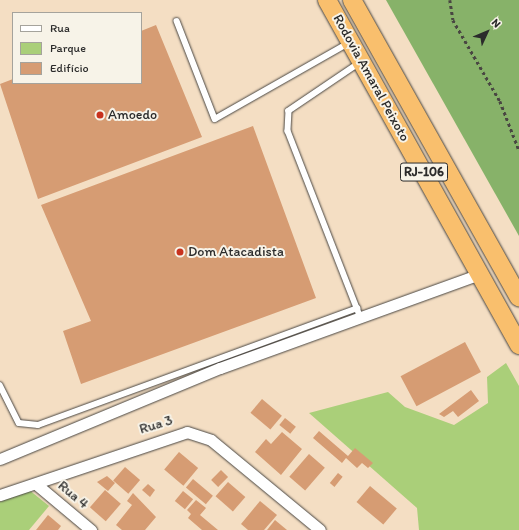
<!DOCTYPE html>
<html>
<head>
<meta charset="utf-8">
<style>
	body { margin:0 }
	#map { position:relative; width:519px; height:530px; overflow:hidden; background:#f4dec3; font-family:Itim,sans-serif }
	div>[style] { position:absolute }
	.green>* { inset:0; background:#aacf79 }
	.forest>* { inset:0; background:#87b269 }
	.building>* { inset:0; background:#d69c73; transform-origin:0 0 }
	.path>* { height:2.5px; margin-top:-1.25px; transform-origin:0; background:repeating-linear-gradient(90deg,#494642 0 3px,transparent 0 6px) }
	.roads { filter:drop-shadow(0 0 1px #494642) drop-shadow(0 0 1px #494642) }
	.service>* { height:5.5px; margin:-2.75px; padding:0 2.75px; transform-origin:2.75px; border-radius:2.75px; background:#fff }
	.minor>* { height:11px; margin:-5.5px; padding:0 5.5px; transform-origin:5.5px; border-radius:5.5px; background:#fff }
	.trunk>* { height:18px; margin:-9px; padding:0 9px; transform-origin:9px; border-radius:9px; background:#f9bf6d }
	.dots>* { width:11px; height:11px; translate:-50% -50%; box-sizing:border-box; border:2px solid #f7f3e8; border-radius:50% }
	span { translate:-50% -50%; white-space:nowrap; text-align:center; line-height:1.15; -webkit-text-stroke:4px #f7f3e8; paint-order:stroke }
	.shield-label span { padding:1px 3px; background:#f7f3e8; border:1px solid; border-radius:3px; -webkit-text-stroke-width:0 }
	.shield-label { font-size:13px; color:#2b2b2b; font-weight:700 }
	.street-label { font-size:14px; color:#2b2b2b }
	.poi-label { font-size:14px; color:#2b2b2b }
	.left { translate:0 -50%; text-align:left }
	.legend { position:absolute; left:12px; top:12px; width:130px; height:72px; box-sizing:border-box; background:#f7f3e8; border:1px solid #a5a39c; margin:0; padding:5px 7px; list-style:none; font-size:12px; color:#2b2b2b }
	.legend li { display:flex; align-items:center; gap:8px; height:20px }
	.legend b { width:20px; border:1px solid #a5a39c }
	.north { position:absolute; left:467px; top:12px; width:40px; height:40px; -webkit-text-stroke:3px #f7f3e8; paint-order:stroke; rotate:46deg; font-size:11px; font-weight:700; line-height:16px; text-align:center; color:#2b2b2b }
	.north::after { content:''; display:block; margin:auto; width:14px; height:18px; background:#2b2b2b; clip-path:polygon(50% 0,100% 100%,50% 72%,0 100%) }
</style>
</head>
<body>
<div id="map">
	<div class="green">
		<div style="clip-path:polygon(506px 363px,519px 386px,519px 530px,419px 530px,417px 508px,309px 413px,388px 392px,405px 407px,454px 425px,488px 403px,487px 377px)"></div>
		<div style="clip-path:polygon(28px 489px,49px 506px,29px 530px,0 530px,0 502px)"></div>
	</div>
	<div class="forest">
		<div style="clip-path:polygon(386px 0,519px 0,519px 236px)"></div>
	</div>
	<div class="building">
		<div style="clip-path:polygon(156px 25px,202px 137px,38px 199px,0 84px,13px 79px,13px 83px,141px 83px,141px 31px)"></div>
		<div style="clip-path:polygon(253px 126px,316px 298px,81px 384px,63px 331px,91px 321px,41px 205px)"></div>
		<div style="left:465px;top:342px;width:34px;height:73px;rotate:62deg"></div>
		<div style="clip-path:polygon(471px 390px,479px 401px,458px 417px,453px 411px,444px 417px,439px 414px)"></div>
		<div style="left:262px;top:399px;width:26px;height:18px;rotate:40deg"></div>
		<div style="left:285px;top:418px;width:14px;height:9px;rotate:39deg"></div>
		<div style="clip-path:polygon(319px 431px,348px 456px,355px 448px,373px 463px,368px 468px,362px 463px,357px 468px,346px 458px,342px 463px,313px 438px)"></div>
		<div style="clip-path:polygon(282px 432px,302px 449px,281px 475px,255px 452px,266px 439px,271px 444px)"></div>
		<div style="left:179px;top:452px;width:25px;height:23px;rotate:40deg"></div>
		<div style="left:309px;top:454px;width:21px;height:30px;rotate:41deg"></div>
		<div style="left:125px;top:467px;width:20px;height:18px;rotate:41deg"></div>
		<div style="left:221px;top:470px;width:10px;height:14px;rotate:45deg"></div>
		<div style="left:338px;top:473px;width:6px;height:13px;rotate:39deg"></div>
		<div style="clip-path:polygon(107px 476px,115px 483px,108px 491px,97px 482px)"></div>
		<div style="left:193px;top:479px;width:26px;height:11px;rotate:40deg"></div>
		<div style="left:228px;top:482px;width:23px;height:19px;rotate:41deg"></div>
		<div style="clip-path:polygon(148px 484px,155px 490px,150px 497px,142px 490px)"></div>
		<div style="left:370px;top:486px;width:35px;height:21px;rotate:40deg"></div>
		<div style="left:105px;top:490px;width:21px;height:23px;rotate:41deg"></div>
		<div style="left:183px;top:491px;width:13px;height:13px;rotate:39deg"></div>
		<div style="clip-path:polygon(133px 493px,156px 517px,145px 530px,122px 530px,116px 525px,132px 505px,127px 501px)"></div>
		<div style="clip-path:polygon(196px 500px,206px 508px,200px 515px,218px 530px,202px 530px,188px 518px,191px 514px,187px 510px)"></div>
		<div style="clip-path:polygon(260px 501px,277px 515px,264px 530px,248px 530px,241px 524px)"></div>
		<div style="clip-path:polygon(48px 515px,61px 526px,58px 530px,36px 530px)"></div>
		<div style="clip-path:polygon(275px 520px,287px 530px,267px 530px)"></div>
	</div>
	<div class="path">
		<div style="left:450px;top:0;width:20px;rotate:81deg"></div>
		<div style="left:453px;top:20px;width:94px;rotate:59.9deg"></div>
		<div style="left:500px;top:101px;width:53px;rotate:68.8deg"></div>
	</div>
	<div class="roads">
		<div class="service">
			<div style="left:177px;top:21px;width:105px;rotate:68.8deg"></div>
			<div style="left:215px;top:119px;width:154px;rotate:-29.6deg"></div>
			<div style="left:360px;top:63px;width:86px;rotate:145.9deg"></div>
			<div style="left:289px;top:111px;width:20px;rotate:93deg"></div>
			<div style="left:288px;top:131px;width:199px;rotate:68.7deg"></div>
			<div style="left:0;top:385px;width:42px;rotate:63.4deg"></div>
			<div style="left:19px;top:423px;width:19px;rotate:6deg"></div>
			<div style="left:38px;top:425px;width:340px;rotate:-20.1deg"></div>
		</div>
		<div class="minor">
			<div style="left:0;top:459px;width:238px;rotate:-22.5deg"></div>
			<div style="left:220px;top:368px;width:276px;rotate:-19.9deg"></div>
			<div style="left:36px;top:484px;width:72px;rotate:39.9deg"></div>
			<div style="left:0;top:495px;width:197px;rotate:-18.6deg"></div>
			<div style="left:187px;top:432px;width:25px;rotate:18deg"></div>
			<div style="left:211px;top:440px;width:141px;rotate:39.5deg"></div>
		</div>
		<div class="trunk">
			<div style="left:327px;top:0;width:395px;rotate:60.9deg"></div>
			<div style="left:352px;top:0;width:341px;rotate:60.7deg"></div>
		</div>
	</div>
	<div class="dots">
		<div style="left:100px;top:115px;background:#c8321e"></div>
		<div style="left:180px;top:252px;background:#c8321e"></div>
	</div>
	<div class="shield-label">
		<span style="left:424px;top:172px">RJ-106</span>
	</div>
	<div class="street-label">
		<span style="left:371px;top:78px;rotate:61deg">Rodovia Amaral Peixoto</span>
		<span style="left:156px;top:425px;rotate:-17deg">Rua 3</span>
		<span style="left:73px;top:495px;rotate:40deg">Rua 4</span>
	</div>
	<div class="poi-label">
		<span class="left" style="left:108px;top:115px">Amoedo</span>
		<span class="left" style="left:188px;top:252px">Dom Atacadista</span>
	</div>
	<ul class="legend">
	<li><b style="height:5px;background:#fff"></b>Rua</li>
	<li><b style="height:11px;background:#aacf79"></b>Parque</li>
	<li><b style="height:11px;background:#d69c73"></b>Edifício</li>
	</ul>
	<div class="north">N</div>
</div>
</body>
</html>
